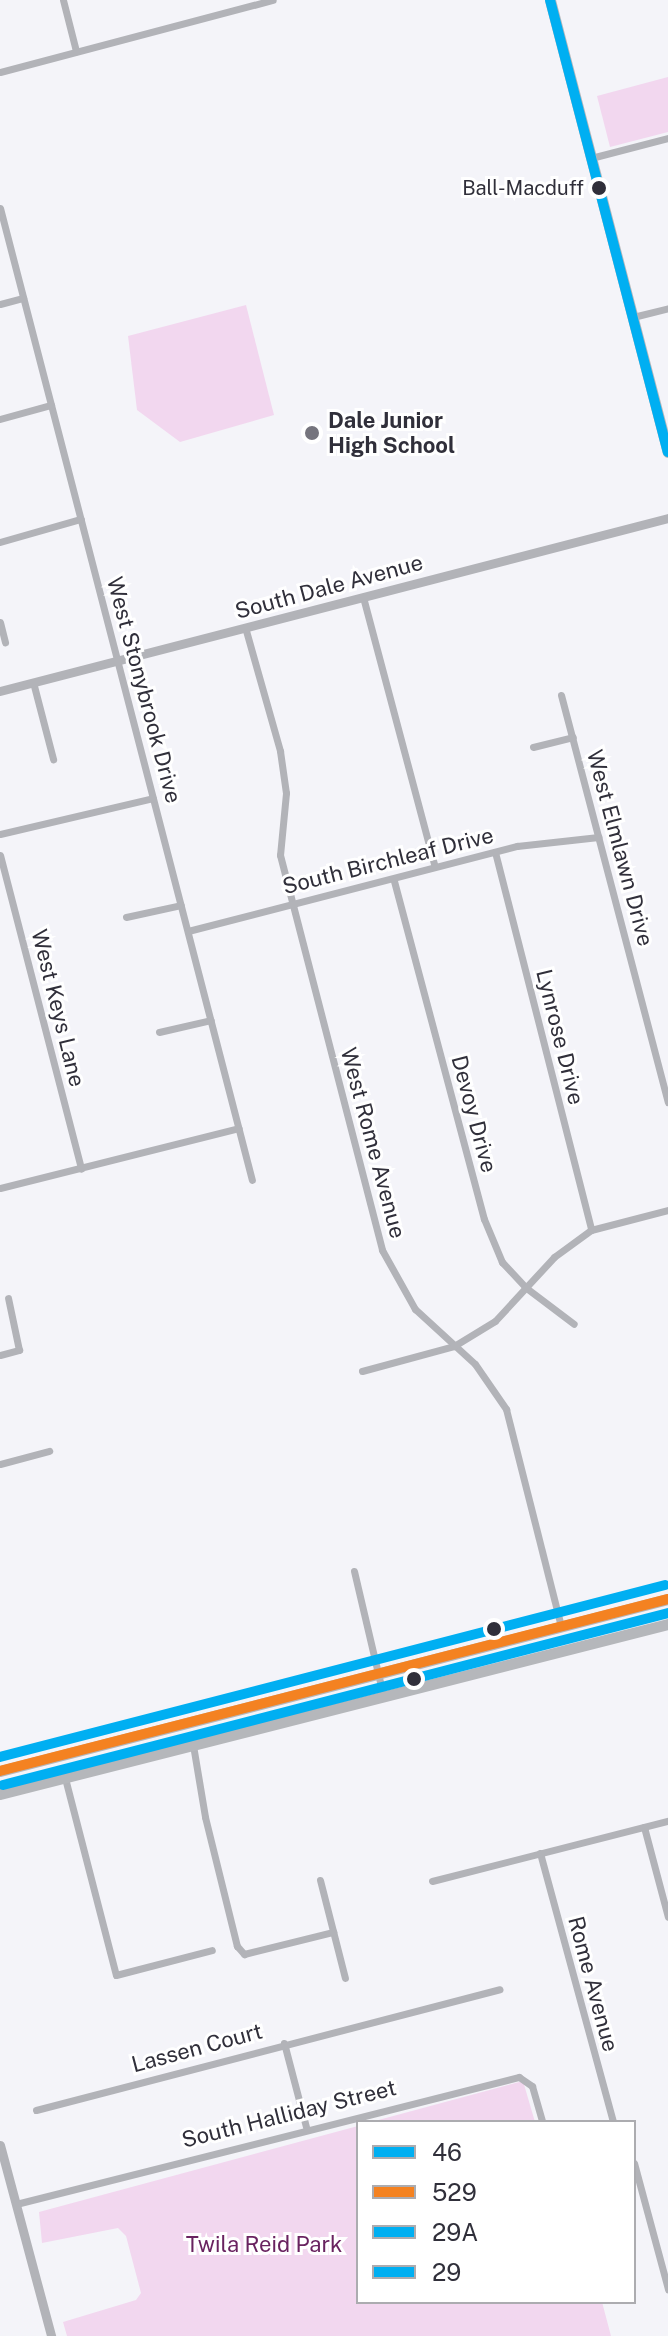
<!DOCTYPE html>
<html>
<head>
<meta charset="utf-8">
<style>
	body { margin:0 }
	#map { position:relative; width:668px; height:2336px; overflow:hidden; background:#f4f4f9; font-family:"Public Sans",sans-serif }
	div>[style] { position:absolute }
	.green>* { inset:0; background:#f2d7ef }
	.minor>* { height:7px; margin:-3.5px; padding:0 3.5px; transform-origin:3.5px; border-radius:3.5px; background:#b2b3b8 }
	.tertiary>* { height:9px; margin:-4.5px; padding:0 4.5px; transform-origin:4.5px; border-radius:4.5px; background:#b2b3b8 }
	.primary>* { height:11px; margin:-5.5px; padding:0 5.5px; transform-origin:5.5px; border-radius:5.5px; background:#b5b7bb }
	.bus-1>* { height:10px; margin:-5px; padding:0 5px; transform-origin:5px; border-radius:5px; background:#00aff2 }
	.bus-2>* { height:10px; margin:-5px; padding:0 5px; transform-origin:5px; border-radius:5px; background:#f48221 }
	.bus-3>* { height:10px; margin:-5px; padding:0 5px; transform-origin:5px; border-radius:5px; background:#00aff2 }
	.bus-4>* { height:10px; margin:-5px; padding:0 5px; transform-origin:5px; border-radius:5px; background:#00aff2 }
	.dots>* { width:22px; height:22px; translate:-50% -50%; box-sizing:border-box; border:4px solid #fff; border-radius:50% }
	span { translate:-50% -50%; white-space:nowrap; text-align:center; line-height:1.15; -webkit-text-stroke:6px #fff; paint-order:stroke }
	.bus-label { font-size:20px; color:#302f3a }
	.right { translate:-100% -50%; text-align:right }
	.poi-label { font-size:22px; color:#302f3a; font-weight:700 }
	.left { translate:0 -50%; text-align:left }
	.street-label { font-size:22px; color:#302f3a }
	.park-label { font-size:22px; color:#692360 }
	.legend { position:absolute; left:356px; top:2120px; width:280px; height:184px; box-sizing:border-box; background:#fff; border:2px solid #acacb0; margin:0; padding:10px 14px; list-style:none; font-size:24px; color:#302f3a }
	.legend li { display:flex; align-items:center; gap:16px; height:40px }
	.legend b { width:40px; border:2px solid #acacb0 }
</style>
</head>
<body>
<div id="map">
	<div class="green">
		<div style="clip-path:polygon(668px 77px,668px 132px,610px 147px,597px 96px)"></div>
		<div style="clip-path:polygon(246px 305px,274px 415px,180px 442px,137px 410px,128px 336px)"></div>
		<div style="clip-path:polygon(523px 2081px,535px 2122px,371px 2122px)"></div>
		<div style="clip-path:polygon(358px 2126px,358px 2302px,602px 2302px,611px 2336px,67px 2336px,63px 2322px,136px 2300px,141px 2293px,126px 2236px,118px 2228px,42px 2243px,39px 2212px)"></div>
	</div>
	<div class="minor">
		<div style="left:63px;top:0;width:53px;rotate:75.7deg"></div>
		<div style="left:0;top:72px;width:282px;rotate:-14.8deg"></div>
		<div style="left:591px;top:158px;width:80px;rotate:-14.6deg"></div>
		<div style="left:0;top:208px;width:1004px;rotate:75.47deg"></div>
		<div style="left:0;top:304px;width:24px;rotate:-15deg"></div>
		<div style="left:633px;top:317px;width:36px;rotate:-14deg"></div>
		<div style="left:0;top:419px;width:53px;rotate:-15.4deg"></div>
		<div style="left:0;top:542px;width:84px;rotate:-15.9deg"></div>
		<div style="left:363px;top:597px;width:279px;rotate:75.1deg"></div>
		<div style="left:0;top:622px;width:21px;rotate:76deg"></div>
		<div style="left:245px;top:627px;width:129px;rotate:74.2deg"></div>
		<div style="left:280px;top:751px;width:42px;rotate:81.9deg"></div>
		<div style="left:286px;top:793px;width:62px;rotate:95.5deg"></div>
		<div style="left:280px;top:855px;width:408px;rotate:75.5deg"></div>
		<div style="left:382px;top:1250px;width:68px;rotate:60.8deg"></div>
		<div style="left:415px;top:1309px;width:81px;rotate:42.5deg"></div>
		<div style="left:475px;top:1364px;width:55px;rotate:55.4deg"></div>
		<div style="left:506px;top:1409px;width:225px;rotate:75.8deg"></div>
		<div style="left:33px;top:682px;width:80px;rotate:75.4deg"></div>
		<div style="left:561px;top:695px;width:421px;rotate:75.3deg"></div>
		<div style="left:533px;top:747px;width:41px;rotate:-14deg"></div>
		<div style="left:0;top:834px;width:157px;rotate:-13.2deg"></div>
		<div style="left:495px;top:852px;width:390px;rotate:75.7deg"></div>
		<div style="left:0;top:855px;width:324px;rotate:75.5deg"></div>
		<div style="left:394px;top:881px;width:350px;rotate:75.1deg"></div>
		<div style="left:484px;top:1219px;width:47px;rotate:67.3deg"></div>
		<div style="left:502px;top:1262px;width:34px;rotate:47deg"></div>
		<div style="left:525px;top:1287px;width:61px;rotate:37.1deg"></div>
		<div style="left:126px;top:917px;width:56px;rotate:-12.3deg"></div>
		<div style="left:188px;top:931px;width:340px;rotate:-14.5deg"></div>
		<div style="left:517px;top:846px;width:82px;rotate:-6.3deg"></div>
		<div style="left:159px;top:1032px;width:53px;rotate:-13deg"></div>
		<div style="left:0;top:1188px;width:246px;rotate:-14.1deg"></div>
		<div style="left:0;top:1355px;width:20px;rotate:-15deg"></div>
		<div style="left:19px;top:1350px;width:53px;rotate:-101.9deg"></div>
		<div style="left:362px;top:1371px;width:95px;rotate:-15.2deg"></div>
		<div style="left:454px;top:1346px;width:48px;rotate:-31.4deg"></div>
		<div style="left:495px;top:1321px;width:87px;rotate:-47.3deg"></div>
		<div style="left:554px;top:1257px;width:46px;rotate:-36.1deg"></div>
		<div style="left:591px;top:1230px;width:80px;rotate:-14.6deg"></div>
		<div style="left:0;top:1464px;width:51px;rotate:-14.9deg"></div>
		<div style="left:354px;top:1571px;width:127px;rotate:76.8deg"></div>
		<div style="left:193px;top:1745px;width:73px;rotate:80.5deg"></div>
		<div style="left:205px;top:1817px;width:133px;rotate:76.1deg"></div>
		<div style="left:237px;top:1946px;width:11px;rotate:49deg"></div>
		<div style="left:244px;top:1954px;width:92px;rotate:-13.9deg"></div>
		<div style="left:65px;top:1778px;width:203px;rotate:75.5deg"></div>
		<div style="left:116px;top:1975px;width:99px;rotate:-14.6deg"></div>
		<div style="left:644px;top:1827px;width:93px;rotate:75.1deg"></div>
		<div style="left:540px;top:1853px;width:279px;rotate:74.8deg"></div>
		<div style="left:320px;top:1880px;width:101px;rotate:75.7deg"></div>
		<div style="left:432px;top:1881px;width:244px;rotate:-14.3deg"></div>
		<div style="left:284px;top:2043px;width:87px;rotate:75.3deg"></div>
		<div style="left:36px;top:2110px;width:479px;rotate:-14.6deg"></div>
		<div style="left:634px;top:2163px;width:131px;rotate:74.9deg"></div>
		<div style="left:16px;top:2204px;width:519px;rotate:-14.17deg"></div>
		<div style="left:519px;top:2077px;width:16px;rotate:35deg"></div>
		<div style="left:532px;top:2086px;width:37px;rotate:74deg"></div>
	</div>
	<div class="tertiary">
		<div style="left:0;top:691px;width:690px;rotate:-14.52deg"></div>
		<div style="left:0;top:2145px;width:198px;rotate:75deg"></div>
	</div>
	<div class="primary">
		<div style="left:550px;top:0;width:467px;rotate:75.4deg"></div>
		<div style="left:0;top:1771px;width:690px;rotate:-14.44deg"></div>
		<div style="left:0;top:1794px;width:689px;rotate:-14.28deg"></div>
	</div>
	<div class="bus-1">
		<div style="left:550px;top:0;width:467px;rotate:75.4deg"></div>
	</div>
	<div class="bus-2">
		<div style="left:0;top:1771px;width:690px;rotate:-14.44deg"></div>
	</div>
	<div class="bus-3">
		<div style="left:3px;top:1785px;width:687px;rotate:-14.5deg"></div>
	</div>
	<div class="bus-4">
		<div style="left:0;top:1757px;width:687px;rotate:-14.5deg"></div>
	</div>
	<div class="dots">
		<div style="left:599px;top:188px;background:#302f3a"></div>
		<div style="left:312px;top:433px;background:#75747d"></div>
		<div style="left:494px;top:1629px;background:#302f3a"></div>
		<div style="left:414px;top:1679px;background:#302f3a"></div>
	</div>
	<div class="bus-label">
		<span class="right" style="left:584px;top:188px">Ball-Macduff</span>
	</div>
	<div class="poi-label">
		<span class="left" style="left:328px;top:433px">Dale Junior<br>High School</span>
	</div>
	<div class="street-label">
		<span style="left:329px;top:587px;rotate:-15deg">South Dale Avenue</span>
		<span style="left:144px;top:690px;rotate:75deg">West Stonybrook Drive</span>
		<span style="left:620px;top:848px;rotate:75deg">West Elmlawn Drive</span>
		<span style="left:388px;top:861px;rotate:-14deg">South Birchleaf Drive</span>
		<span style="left:58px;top:1008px;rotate:76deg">West Keys Lane</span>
		<span style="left:560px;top:1037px;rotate:76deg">Lynrose Drive</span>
		<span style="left:474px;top:1114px;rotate:75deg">Devoy Drive</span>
		<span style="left:373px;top:1143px;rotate:75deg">West Rome Avenue</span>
		<span style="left:593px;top:1984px;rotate:75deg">Rome Avenue</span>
		<span style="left:197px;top:2048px;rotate:-15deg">Lassen Court</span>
		<span style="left:289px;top:2114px;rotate:-14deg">South Halliday Street</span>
	</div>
	<div class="park-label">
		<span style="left:264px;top:2245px">Twila Reid Park</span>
	</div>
	<ul class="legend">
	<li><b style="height:10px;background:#00aff2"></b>46</li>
	<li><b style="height:10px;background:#f48221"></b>529</li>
	<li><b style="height:10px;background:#00aff2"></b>29A</li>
	<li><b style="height:10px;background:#00aff2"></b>29</li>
	</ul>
</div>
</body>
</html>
